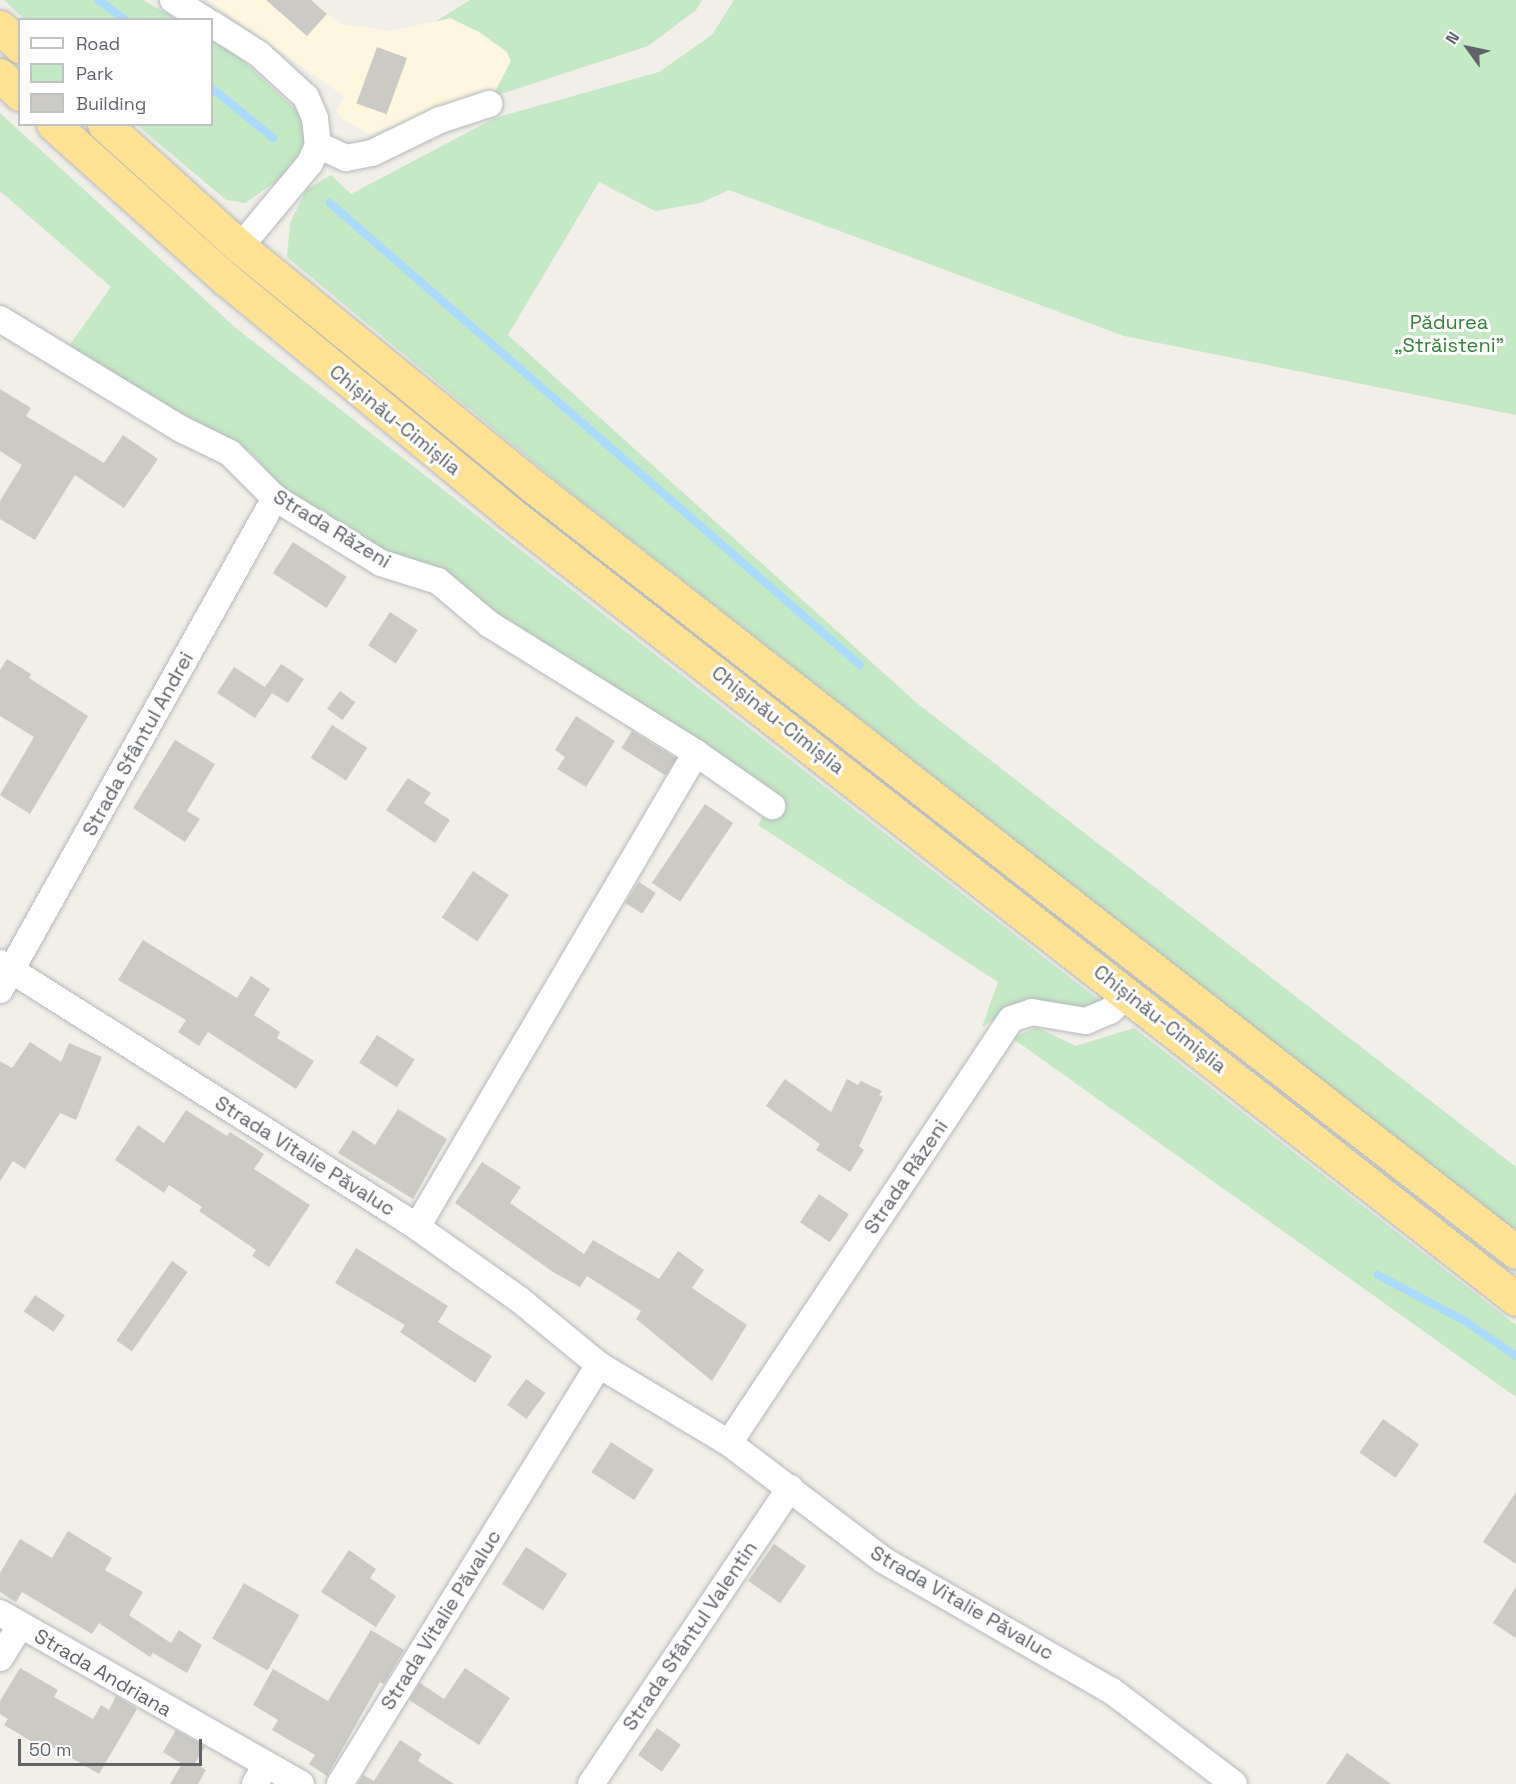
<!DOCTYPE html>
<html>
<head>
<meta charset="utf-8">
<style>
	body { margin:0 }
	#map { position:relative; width:1516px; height:1784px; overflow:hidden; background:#f1efe8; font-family:"Space Grotesk",sans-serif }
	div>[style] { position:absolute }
	.commercial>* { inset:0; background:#fef7e0 }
	.green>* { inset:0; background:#c5e8c5 }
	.stream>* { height:8px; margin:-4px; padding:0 4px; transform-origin:4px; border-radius:4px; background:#aadaff }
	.building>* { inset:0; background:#cccac5; transform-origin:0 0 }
	.roads { filter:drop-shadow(0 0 2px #b5b8bc) drop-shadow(0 0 2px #b5b8bc) }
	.minor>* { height:26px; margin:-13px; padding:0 13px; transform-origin:13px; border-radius:13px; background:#fff }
	.highway>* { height:33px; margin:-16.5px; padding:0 16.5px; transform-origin:16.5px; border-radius:16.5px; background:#fde293 }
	span { translate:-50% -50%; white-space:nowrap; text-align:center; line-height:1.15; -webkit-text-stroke:6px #fff; paint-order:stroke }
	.park-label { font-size:20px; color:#348238 }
	.street-label { font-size:20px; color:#5f6368 }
	.legend { position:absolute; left:18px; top:18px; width:195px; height:108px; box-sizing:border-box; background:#fff; border:2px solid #bfc1c3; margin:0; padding:8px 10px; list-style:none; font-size:18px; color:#5f6368 }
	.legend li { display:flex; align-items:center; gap:12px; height:30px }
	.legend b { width:30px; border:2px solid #bfc1c3 }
	.north { position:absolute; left:1438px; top:18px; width:60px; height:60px; -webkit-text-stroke:4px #fff; paint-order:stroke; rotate:303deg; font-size:16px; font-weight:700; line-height:24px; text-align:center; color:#5f6368 }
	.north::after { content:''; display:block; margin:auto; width:21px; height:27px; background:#5f6368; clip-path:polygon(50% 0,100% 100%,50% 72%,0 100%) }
	.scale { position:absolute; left:18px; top:1739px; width:184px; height:27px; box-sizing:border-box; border:3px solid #5f6368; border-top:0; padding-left:8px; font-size:18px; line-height:21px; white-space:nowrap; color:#5f6368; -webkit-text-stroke:4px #fff; paint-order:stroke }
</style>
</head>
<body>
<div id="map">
	<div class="commercial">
		<div style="clip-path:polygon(207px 0,311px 0,340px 24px,392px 31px,450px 18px,479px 32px,507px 52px,511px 61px,492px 97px,369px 134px,341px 118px,337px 111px,344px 96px)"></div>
	</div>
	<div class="green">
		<div style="clip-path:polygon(4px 0,143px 0,176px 19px,24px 19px)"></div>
		<div style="clip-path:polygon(470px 0,702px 0,696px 10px,648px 46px,492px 97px,511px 61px,507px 52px,479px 32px,450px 18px,435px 22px)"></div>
		<div style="clip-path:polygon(734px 0,1516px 0,1516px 415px,1124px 336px,729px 190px,700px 203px,655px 211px,599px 182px,508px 335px,918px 704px,1516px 1167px,1516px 1233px,566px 489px,287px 257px,290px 223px,306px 190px,331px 175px,351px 194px,495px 118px,659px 72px,712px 35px)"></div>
		<div style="clip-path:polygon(212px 40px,237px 55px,305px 118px,308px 131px,302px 149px,284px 176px,245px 203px,226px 200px,137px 125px,212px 124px)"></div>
		<div style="clip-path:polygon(0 113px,237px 329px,1104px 1004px,1085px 1013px,1011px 1009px,982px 1027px,998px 982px,758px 825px,774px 796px,283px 491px,252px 453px,66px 350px,111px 287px,0 191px)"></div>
		<div style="clip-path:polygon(1036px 1027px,1076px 1046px,1134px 1028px,1516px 1325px,1516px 1397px,1012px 1038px)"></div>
	</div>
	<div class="stream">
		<div style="left:98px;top:0;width:34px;rotate:36deg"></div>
		<div style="left:212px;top:88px;width:79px;rotate:39.3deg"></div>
		<div style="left:330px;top:203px;width:703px;rotate:41.08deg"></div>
		<div style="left:1378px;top:1275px;width:98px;rotate:27.9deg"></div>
		<div style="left:1465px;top:1321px;width:62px;rotate:34.5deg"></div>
	</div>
	<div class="building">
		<div style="clip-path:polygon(266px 0,311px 0,327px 14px,307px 36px)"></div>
		<div style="left:377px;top:47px;width:32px;height:60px;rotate:20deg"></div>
		<div style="clip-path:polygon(0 389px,31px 408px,26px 416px,104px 463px,123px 435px,158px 459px,124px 508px,75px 475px,35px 540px,0 519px,0 501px,22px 465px,0 451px)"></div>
		<div style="left:293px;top:542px;width:64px;height:37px;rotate:33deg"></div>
		<div style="left:390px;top:612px;width:33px;height:40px;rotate:33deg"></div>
		<div style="clip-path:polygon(7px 659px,31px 674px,29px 678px,88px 716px,30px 814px,0 795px,34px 737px,0 716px,0 670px)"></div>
		<div style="clip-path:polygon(281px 664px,304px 679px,288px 703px,272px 693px,255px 718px,217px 693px,234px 667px,265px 687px)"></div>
		<div style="left:340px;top:691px;width:19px;height:22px;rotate:36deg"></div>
		<div style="clip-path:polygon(576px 716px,615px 741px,586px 787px,557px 769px,565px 757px,555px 750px)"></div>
		<div style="left:332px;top:725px;width:42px;height:39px;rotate:33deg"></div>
		<div style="left:632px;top:731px;width:52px;height:20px;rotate:32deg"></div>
		<div style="clip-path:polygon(175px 740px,215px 764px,187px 811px,200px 819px,185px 842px,133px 808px)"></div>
		<div style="clip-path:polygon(408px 778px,431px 793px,424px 803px,450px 820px,435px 843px,386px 810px)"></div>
		<div style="left:705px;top:804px;width:34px;height:95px;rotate:34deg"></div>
		<div style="left:473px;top:871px;width:43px;height:56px;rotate:34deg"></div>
		<div style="left:639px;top:882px;width:20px;height:25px;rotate:33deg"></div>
		<div style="clip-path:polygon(143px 940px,237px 998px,251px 976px,270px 989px,254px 1015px,280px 1032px,277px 1038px,314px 1061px,296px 1089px,208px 1032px,199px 1046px,178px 1032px,186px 1020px,118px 980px)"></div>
		<div style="left:377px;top:1035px;width:45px;height:33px;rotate:33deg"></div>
		<div style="clip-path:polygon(30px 1042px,61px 1062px,69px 1043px,102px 1057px,76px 1120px,60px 1113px,25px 1169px,13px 1161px,0 1181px,0 1061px,12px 1068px)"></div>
		<div style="clip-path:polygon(785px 1079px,831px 1112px,847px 1079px,858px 1085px,861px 1081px,882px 1091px,879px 1095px,883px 1097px,859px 1146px,864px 1150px,850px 1172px,816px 1150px,820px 1144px,766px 1106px)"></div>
		<div style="clip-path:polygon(398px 1109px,447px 1139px,413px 1199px,338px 1153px,353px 1130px,375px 1145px)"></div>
		<div style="clip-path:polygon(186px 1110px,227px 1136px,230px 1132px,264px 1154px,254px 1169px,310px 1205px,269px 1267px,252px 1256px,256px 1250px,199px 1211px,202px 1207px,169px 1185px,164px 1193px,115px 1160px,138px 1125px,164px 1143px)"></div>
		<div style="clip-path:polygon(482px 1162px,521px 1187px,510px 1203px,584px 1254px,593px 1240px,659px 1279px,678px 1251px,704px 1270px,692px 1288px,747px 1325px,712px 1381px,636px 1319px,641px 1311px,587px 1276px,580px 1287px,553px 1272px,455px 1203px)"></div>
		<div style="left:819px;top:1194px;width:36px;height:34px;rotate:34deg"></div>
		<div style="clip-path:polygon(356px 1248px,448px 1306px,438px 1322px,492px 1356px,475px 1383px,400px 1332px,405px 1325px,335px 1283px)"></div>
		<div style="left:172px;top:1261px;width:19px;height:97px;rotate:35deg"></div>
		<div style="left:35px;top:1295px;width:36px;height:20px;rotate:34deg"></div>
		<div style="left:526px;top:1379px;width:24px;height:32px;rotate:36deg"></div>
		<div style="left:1383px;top:1419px;width:44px;height:41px;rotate:35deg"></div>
		<div style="left:611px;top:1442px;width:51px;height:36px;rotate:33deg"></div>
		<div style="clip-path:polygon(1516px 1492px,1516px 1564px,1483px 1542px)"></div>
		<div style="clip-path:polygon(68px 1531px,112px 1558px,105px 1570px,143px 1592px,129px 1615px,171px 1643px,179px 1630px,202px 1645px,187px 1673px,153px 1653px,150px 1657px,99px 1623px,92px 1634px,22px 1592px,16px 1602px,0 1592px,0 1573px,20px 1539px,52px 1558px)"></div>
		<div style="left:774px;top:1544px;width:39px;height:45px;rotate:35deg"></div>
		<div style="left:526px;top:1547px;width:49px;height:44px;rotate:33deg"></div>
		<div style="clip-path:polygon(349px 1550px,376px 1569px,370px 1578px,396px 1596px,376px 1627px,321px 1592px)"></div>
		<div style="left:244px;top:1583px;width:64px;height:64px;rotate:30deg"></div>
		<div style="clip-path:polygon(1516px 1587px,1516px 1638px,1493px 1623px)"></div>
		<div style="clip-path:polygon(371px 1630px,404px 1650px,384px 1684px,380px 1682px,327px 1776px,309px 1764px,315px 1755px,272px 1730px,278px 1720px,253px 1705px,273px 1669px,328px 1701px)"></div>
		<div style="clip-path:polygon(20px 1668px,58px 1690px,54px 1697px,93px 1719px,101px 1705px,109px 1710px,116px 1696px,137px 1709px,99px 1774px,44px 1742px,41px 1747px,4px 1725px,8px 1719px,0 1714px,0 1701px)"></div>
		<div style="clip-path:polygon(465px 1668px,510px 1698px,479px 1745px,409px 1700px,420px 1683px,444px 1699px)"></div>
		<div style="left:657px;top:1728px;width:29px;height:33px;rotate:35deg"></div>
		<div style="clip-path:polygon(176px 1730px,205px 1747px,195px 1763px,206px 1770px,198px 1784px,170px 1784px,182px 1764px,163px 1752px)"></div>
		<div style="clip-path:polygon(400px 1740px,422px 1754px,418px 1761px,454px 1784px,358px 1784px,363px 1775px,374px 1781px)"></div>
		<div style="clip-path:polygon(1347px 1753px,1391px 1784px,1326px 1784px)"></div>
	</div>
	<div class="roads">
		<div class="minor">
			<div style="left:173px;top:0;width:38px;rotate:32deg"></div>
			<div style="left:212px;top:24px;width:56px;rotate:32.6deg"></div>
			<div style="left:259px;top:54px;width:64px;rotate:42.5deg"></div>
			<div style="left:306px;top:97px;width:23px;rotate:67deg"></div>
			<div style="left:315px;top:118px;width:27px;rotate:84deg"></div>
			<div style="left:318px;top:145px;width:20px;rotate:114deg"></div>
			<div style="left:310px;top:163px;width:109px;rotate:129.8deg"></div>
			<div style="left:318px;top:145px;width:31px;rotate:25deg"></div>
			<div style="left:346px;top:158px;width:26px;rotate:-11deg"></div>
			<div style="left:372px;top:153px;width:76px;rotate:-25.9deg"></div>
			<div style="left:440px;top:120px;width:52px;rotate:-18.1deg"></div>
			<div style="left:0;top:319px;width:212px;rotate:31.3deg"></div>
			<div style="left:181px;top:429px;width:55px;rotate:26.1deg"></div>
			<div style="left:230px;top:453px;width:64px;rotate:45deg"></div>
			<div style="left:275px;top:498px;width:124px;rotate:31.5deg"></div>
			<div style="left:381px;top:563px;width:60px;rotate:17.5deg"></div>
			<div style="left:438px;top:581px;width:67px;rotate:40.1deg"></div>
			<div style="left:489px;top:624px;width:244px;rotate:31.9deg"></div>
			<div style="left:696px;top:753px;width:93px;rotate:34.9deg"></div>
			<div style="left:0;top:963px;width:494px;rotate:32.3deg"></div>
			<div style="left:417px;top:1227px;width:126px;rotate:35.3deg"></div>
			<div style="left:520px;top:1300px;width:102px;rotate:39.4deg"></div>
			<div style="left:599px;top:1365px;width:152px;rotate:31deg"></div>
			<div style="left:729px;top:1443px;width:193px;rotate:37.2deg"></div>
			<div style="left:883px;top:1560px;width:264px;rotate:29.8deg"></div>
			<div style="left:1112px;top:1691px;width:153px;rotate:37.3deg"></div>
			<div style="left:0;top:990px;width:564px;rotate:-60.8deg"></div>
			<div style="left:417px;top:1227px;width:550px;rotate:-59.52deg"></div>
			<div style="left:729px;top:1443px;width:509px;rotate:-56.37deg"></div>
			<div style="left:1011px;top:1019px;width:22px;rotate:-18deg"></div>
			<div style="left:1032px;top:1012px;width:55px;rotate:9.5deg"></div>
			<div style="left:1086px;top:1021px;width:26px;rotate:-23deg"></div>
			<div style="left:1110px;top:1011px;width:25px;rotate:-43deg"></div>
			<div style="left:0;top:1613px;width:346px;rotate:29.6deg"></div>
			<div style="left:0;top:1658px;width:38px;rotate:-58deg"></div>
			<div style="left:255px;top:1784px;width:22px;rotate:-60deg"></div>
			<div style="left:340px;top:1784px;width:493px;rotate:-58.3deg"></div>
			<div style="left:591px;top:1784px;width:357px;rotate:-56.1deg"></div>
		</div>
		<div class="highway">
			<div style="left:0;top:27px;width:28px;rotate:44deg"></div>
			<div style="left:0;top:75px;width:28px;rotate:44deg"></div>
			<div style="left:53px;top:124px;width:232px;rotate:41.9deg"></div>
			<div style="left:226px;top:279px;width:364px;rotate:39.5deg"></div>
			<div style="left:507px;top:511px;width:1280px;rotate:37.99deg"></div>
			<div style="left:104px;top:124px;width:183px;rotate:42.1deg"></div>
			<div style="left:240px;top:247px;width:373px;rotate:39.2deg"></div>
			<div style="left:529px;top:483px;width:1251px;rotate:37.92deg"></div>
		</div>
	</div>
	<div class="park-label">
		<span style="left:1449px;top:334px">Pădurea<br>„Străisteni”</span>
	</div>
	<div class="street-label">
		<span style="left:395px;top:420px;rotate:39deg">Chișinău-Cimișlia</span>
		<span style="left:332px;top:529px;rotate:31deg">Strada Răzeni</span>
		<span style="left:778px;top:720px;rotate:38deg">Chișinău-Cimișlia</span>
		<span style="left:138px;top:744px;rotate:-61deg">Strada Sfântul Andrei</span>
		<span style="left:1160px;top:1019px;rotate:38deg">Chișinău-Cimișlia</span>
		<span style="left:305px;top:1156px;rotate:32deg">Strada Vitalie Păvaluc</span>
		<span style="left:906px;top:1177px;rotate:-56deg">Strada Răzeni</span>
		<span style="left:962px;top:1603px;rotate:30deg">Strada Vitalie Păvaluc</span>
		<span style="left:441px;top:1620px;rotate:-58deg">Strada Vitalie Păvaluc</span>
		<span style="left:690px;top:1636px;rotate:-56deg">Strada Sfântul Valentin</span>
		<span style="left:103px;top:1673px;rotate:30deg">Strada Andriana</span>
	</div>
	<ul class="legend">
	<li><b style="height:8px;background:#fff"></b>Road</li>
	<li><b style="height:16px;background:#c5e8c5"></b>Park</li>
	<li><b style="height:16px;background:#cccac5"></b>Building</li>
	</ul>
	<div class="north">N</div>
	<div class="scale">50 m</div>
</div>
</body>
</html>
